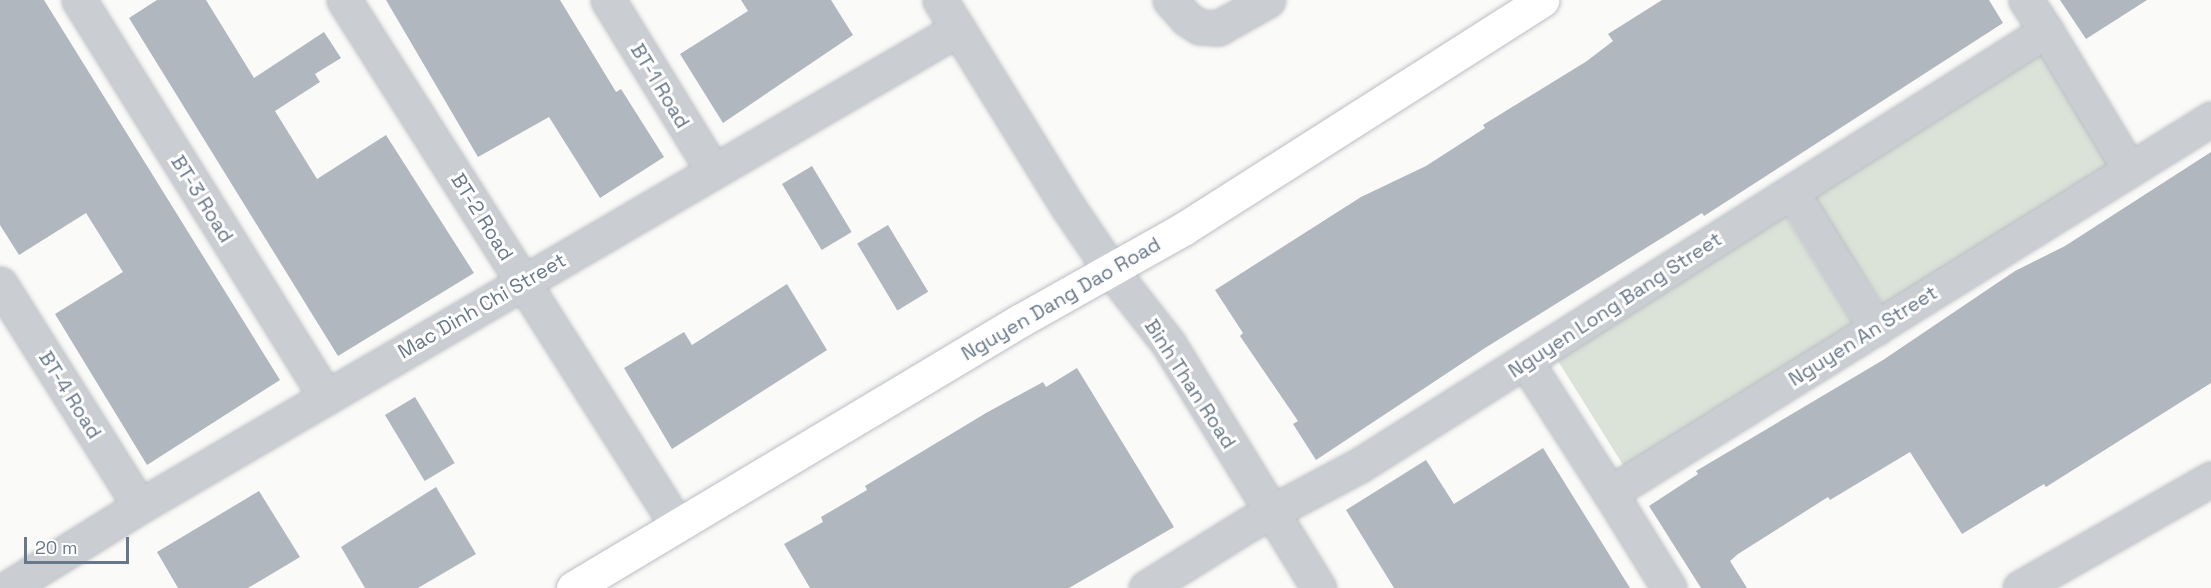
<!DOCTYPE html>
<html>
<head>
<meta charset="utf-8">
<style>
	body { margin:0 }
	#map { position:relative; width:2211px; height:588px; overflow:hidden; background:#fafaf8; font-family:"Space Grotesk",sans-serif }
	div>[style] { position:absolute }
	.green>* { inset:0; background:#dbe2d8; transform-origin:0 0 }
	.building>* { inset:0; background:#b1b7bf; transform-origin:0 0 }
	.roads { filter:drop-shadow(0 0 2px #bbbec3) drop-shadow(0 0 2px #bbbec3) }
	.minor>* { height:33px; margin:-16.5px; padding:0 16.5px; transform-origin:16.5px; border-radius:16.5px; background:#cacdd1 }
	.major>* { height:33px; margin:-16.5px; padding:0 16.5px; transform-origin:16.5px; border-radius:16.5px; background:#fff }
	span { translate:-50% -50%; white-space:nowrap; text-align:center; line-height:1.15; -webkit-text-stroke:6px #fff; paint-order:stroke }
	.street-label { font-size:20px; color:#68778a }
	.scale { position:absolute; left:24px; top:537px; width:105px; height:27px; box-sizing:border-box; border:3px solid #68778a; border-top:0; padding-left:8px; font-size:18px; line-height:21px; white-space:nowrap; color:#68778a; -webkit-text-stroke:4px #fff; paint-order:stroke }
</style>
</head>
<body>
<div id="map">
	<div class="green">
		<div style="left:2037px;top:48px;width:138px;height:269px;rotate:57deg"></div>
		<div style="left:1782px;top:210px;width:138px;height:270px;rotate:58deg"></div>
	</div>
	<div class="building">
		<div style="clip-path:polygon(0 0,44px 0,280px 380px,147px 465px,55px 314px,123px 272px,86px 213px,19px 255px,0 225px)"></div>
		<div style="clip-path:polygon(157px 0,206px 0,254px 78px,324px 32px,341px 58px,315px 74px,320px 82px,275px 111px,317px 179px,386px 135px,474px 273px,338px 356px,129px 18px)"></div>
		<div style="clip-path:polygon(386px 0,560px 0,616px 92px,621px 89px,664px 157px,600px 198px,549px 117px,478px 157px)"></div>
		<div style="clip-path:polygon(741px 0,831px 0,853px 35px,723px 123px,680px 54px,748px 11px)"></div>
		<div style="clip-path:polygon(1662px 0,1989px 0,2003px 23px,1704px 216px,1702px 213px,1485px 348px,1316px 460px,1293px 424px,1298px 421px,1240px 336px,1243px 333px,1215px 290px,1361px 197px,1426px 166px,1485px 128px,1483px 125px,1587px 61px,1613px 41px,1608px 34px)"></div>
		<div style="clip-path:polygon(2060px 0,2147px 0,2086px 39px)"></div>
		<div style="clip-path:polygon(2211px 152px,2211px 383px,2046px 487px,2044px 484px,1962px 534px,1910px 452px,1830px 500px,1828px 497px,1738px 554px,1730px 561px,1747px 588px,1701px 588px,1649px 506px,1698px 474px,1696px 471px,1883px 360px,2015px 271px,2065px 246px)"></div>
		<div style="left:812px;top:166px;width:77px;height:35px;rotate:59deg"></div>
		<div style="left:888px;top:225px;width:78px;height:36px;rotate:59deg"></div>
		<div style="clip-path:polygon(787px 284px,827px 350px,672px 449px,624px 368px,684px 332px,692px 345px)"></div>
		<div style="clip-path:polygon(1077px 368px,1174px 527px,1069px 588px,810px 588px,784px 544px,823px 522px,821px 517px,867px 490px,865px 486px,986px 413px,1043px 382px,1046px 387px)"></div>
		<div style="left:415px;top:397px;width:77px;height:35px;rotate:59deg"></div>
		<div style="clip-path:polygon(1543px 448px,1630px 588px,1394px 588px,1346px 510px,1426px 460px,1454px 504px)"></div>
		<div style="clip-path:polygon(436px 487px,476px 554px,418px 588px,365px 588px,341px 547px)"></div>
		<div style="clip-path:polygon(259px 491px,300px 557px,248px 588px,178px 588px,157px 552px)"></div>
	</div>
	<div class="roads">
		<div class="minor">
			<div style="left:79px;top:0;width:468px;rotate:58.1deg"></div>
			<div style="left:344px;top:0;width:622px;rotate:57.61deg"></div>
			<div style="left:608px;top:0;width:201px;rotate:58.4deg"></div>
			<div style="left:940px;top:0;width:243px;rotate:58.3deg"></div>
			<div style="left:1068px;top:207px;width:75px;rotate:55.9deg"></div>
			<div style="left:1110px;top:269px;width:94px;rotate:51.9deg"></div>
			<div style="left:1168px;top:343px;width:288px;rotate:58.4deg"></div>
			<div style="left:1170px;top:0;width:25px;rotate:48deg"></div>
			<div style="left:1187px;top:19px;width:15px;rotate:32deg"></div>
			<div style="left:1200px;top:27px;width:18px;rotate:3deg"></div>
			<div style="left:1218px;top:28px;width:57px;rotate:-29.2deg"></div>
			<div style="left:2046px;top:31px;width:162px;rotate:58.9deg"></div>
			<div style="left:1792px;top:192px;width:160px;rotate:58.3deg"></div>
			<div style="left:0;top:284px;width:262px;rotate:57.8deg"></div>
			<div style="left:1526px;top:362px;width:156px;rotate:57.3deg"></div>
			<div style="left:8px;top:588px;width:155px;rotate:-31.8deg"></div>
			<div style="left:140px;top:506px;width:947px;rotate:-30.25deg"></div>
			<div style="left:1146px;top:588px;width:121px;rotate:-31.9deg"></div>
			<div style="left:1249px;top:524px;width:126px;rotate:-28deg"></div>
			<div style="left:1360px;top:465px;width:812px;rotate:-32.32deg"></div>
			<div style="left:2046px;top:31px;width:37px;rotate:-123deg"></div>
			<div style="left:1669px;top:588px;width:112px;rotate:-121.8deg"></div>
			<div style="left:1610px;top:493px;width:708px;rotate:-31.89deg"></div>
			<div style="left:2020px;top:588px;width:220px;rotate:-29.7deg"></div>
		</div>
		<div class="major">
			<div style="left:573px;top:588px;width:522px;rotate:-30.89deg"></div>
			<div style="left:1021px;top:320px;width:186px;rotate:-29.3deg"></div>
			<div style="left:1183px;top:229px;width:426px;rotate:-32.5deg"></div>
		</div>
	</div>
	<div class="street-label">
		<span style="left:660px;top:86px;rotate:59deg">BT-1 Road</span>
		<span style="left:202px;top:199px;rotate:58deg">BT-3 Road</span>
		<span style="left:482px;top:217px;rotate:58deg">BT-2 Road</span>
		<span style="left:1061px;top:299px;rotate:-30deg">Nguyen Dang Dao Road</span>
		<span style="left:1615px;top:305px;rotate:-33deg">Nguyen Long Bang Street</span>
		<span style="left:482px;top:306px;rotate:-30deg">Mac Dinh Chi Street</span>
		<span style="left:1863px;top:336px;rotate:-32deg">Nguyen An Street</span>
		<span style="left:1190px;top:384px;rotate:57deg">Binh Than Road</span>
		<span style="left:70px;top:395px;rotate:58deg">BT-4 Road</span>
	</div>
	<div class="scale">20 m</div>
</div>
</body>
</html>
